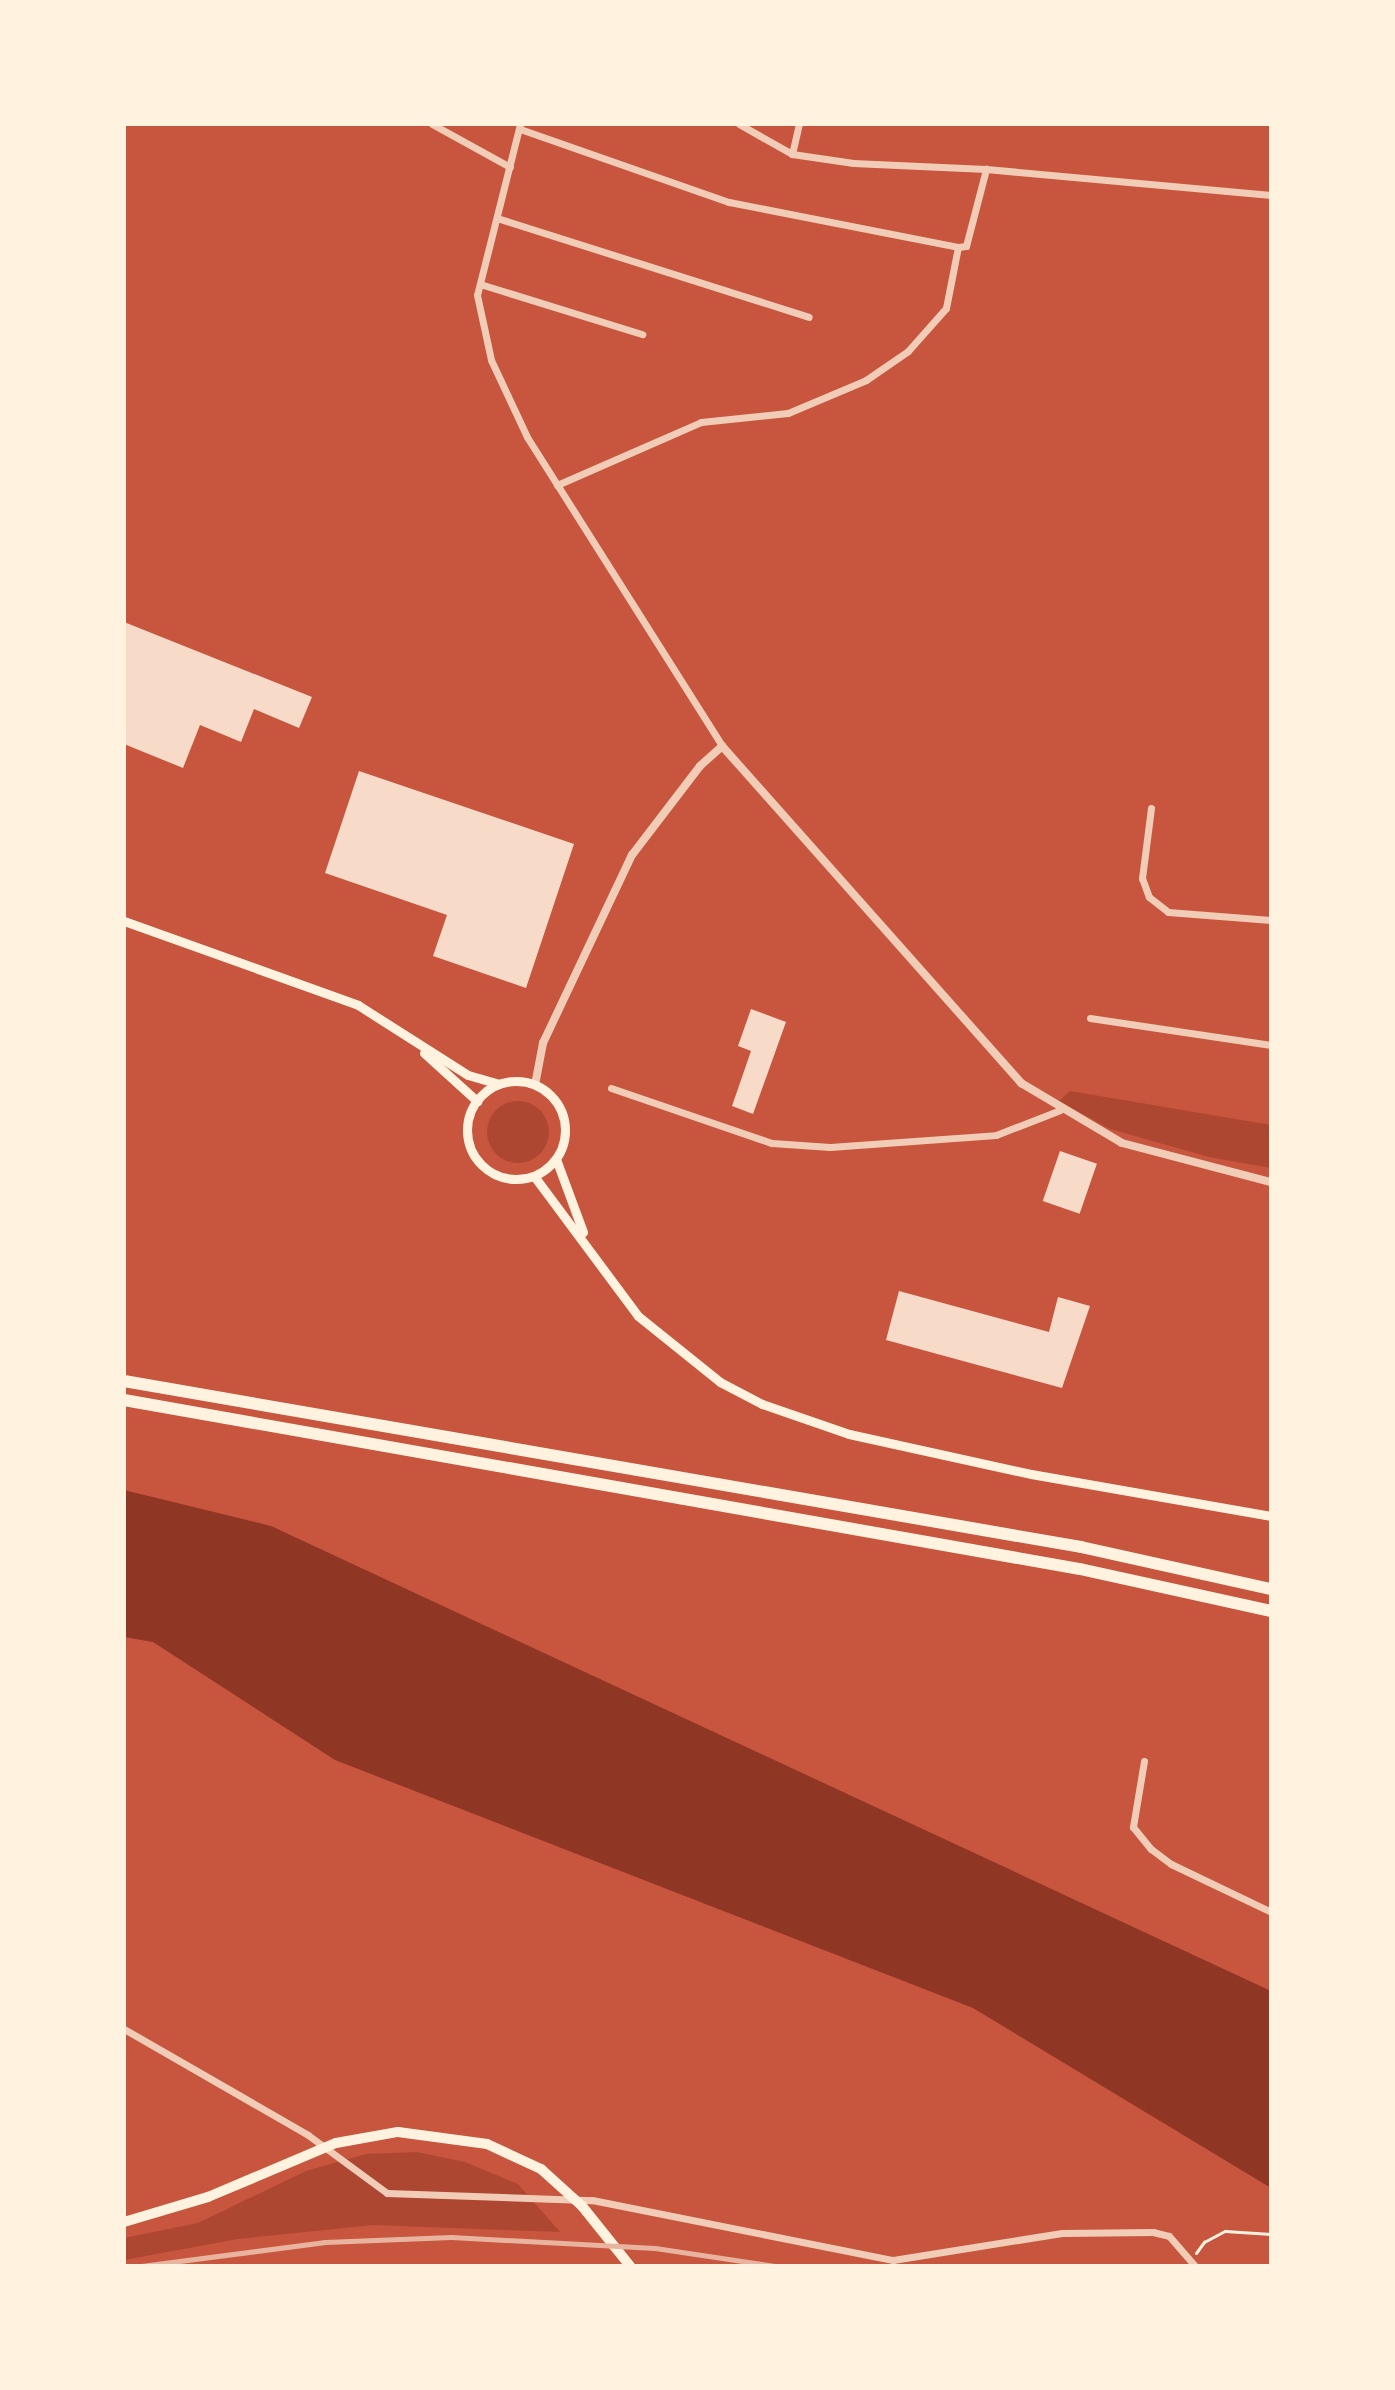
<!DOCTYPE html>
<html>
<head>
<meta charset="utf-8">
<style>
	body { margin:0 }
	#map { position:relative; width:1395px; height:2390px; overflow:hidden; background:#c8553d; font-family:Lato,sans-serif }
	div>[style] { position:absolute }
	.green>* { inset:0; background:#ae4732 }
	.round { border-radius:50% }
	.water>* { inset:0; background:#8f3625 }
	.building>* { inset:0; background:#f7dbc8; transform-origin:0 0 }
	.path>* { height:3px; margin:-1.5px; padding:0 1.5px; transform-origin:1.5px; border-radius:1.5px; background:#fff3e0 }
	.minor>* { height:7px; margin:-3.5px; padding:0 3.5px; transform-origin:3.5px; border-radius:3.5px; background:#f1ccb7 }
	.tertiary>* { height:8px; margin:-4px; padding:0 4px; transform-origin:4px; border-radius:4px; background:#f1ccb7 }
	.secondary>* { height:9px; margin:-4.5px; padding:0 4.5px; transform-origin:4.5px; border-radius:4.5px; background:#fff3e0 }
	.secondary>.ring { margin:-4.5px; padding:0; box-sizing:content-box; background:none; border:9px solid #fff3e0; border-radius:50% }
	.primary>* { height:10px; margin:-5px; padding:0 5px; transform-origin:5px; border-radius:5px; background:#fff3e0 }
	.motorway>* { height:12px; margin:-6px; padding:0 6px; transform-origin:6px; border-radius:6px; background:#fff3e0 }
	.rail>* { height:5px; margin:-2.5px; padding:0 2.5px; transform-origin:2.5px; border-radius:2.5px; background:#e9b49f }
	span { translate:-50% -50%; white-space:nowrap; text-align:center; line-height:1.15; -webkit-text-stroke:6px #fff3e0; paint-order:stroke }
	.frame { position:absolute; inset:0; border:126px solid #fff3e0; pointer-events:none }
</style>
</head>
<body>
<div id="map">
	<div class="green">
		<div style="clip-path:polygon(1070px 1091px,1271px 1125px,1271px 1168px,1209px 1157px,1110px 1129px,1059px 1101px)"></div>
		<div class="round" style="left:487px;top:1101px;width:62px;height:62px"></div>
		<div style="clip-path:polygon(417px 2152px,465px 2162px,518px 2184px,560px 2232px,373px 2225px,238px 2239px,124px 2260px,124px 2238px,198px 2223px,306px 2171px,366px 2154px)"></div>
	</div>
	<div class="water">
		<div style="clip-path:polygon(124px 1490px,271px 1526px,1271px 1991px,1271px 2188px,973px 2008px,335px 1760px,153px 1642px,124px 1637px)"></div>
	</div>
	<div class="building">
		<div style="clip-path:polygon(124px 622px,312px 697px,299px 728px,254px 709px,241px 742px,200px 725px,183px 768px,124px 744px)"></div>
		<div style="clip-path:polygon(359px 771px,574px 844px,526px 988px,433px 956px,447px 915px,325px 873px)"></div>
		<div style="clip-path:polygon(751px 1009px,786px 1022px,753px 1114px,732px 1106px,751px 1051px,738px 1046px)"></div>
		<div style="left:1060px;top:1151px;width:39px;height:53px;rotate:19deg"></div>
		<div style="clip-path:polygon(899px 1291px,1049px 1332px,1058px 1297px,1090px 1306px,1062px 1388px,886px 1340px)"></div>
	</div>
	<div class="path">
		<div style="left:1196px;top:2253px;width:14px;rotate:-54deg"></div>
		<div style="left:1204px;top:2242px;width:24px;rotate:-28deg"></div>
		<div style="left:1225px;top:2231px;width:46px;rotate:3.7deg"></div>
	</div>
	<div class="minor">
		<div style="left:432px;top:124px;width:89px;rotate:28.9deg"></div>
		<div style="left:520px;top:124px;width:176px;rotate:104.1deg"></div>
		<div style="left:477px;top:295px;width:66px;rotate:77.8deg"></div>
		<div style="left:491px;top:360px;width:85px;rotate:64.9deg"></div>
		<div style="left:527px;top:437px;width:365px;rotate:57.7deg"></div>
		<div style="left:739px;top:124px;width:61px;rotate:29.5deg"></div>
		<div style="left:792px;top:154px;width:62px;rotate:8.4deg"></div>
		<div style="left:853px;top:163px;width:133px;rotate:2.6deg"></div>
		<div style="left:986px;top:169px;width:286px;rotate:5.2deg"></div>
		<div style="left:520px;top:129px;width:221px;rotate:19.3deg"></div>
		<div style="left:729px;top:202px;width:233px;rotate:11.1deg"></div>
		<div style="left:958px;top:247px;width:8px;rotate:-7deg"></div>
		<div style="left:966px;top:246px;width:80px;rotate:-75.4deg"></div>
		<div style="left:792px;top:154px;width:31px;rotate:-77deg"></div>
		<div style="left:497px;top:218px;width:327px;rotate:17.6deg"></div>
		<div style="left:480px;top:284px;width:170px;rotate:17.2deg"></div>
		<div style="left:557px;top:485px;width:157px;rotate:-23.6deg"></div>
		<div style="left:701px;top:422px;width:87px;rotate:-5.9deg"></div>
		<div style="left:788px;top:413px;width:85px;rotate:-22.9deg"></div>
		<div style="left:866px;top:380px;width:51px;rotate:-34.6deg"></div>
		<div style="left:908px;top:351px;width:57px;rotate:-48.5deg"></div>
		<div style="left:946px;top:308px;width:62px;rotate:-78.9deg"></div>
		<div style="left:1151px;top:808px;width:71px;rotate:97.3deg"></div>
		<div style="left:1142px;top:878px;width:20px;rotate:70deg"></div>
		<div style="left:1149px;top:897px;width:24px;rotate:38deg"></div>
		<div style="left:1168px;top:912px;width:103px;rotate:4.4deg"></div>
		<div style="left:1090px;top:1018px;width:183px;rotate:8.5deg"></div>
		<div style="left:611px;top:1088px;width:170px;rotate:18.9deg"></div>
		<div style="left:772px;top:1143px;width:58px;rotate:3.9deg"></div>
		<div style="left:830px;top:1147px;width:166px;rotate:-4.1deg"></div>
		<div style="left:996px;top:1135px;width:69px;rotate:-21.3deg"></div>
		<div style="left:1144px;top:1761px;width:67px;rotate:99.5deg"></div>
		<div style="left:1133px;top:1827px;width:28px;rotate:51deg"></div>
		<div style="left:1151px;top:1849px;width:25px;rotate:37deg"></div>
		<div style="left:1171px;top:1864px;width:111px;rotate:25.6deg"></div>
		<div style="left:124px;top:2029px;width:212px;rotate:29.9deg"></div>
		<div style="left:308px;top:2135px;width:98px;rotate:36.3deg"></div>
		<div style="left:387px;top:2193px;width:205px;rotate:2deg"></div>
		<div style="left:592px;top:2200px;width:307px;rotate:11.3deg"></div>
		<div style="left:893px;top:2260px;width:171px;rotate:-9.1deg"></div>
		<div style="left:1062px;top:2233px;width:91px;rotate:-0.6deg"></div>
		<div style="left:1153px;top:2232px;width:16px;rotate:14deg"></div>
		<div style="left:1169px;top:2236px;width:40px;rotate:49deg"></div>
	</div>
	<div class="tertiary">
		<div style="left:535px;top:1085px;width:43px;rotate:-79.2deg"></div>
		<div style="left:543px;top:1043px;width:208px;rotate:-64.7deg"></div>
		<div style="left:632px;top:855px;width:112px;rotate:-52.6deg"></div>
		<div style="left:700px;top:766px;width:30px;rotate:-42deg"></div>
		<div style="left:722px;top:746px;width:451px;rotate:48.4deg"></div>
		<div style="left:1021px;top:1083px;width:117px;rotate:30.7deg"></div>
		<div style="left:1122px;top:1143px;width:154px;rotate:14.7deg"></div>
	</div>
	<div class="secondary">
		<div style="left:124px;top:921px;width:249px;rotate:19.7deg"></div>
		<div style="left:358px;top:1005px;width:130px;rotate:32.5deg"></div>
		<div style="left:468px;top:1075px;width:32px;rotate:16deg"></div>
		<div style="left:424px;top:1053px;width:72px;rotate:42.2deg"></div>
		<div class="ring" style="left:467px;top:1081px;width:89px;height:89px"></div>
		<div style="left:556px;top:1159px;width:78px;rotate:69.7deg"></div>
		<div style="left:534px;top:1176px;width:174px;rotate:53.4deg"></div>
		<div style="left:638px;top:1316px;width:105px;rotate:38.8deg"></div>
		<div style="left:720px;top:1382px;width:47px;rotate:27.6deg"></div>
		<div style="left:762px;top:1404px;width:92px;rotate:19deg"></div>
		<div style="left:849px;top:1434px;width:186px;rotate:12.4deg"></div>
		<div style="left:1031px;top:1474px;width:244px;rotate:9.9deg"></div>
	</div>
	<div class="primary">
		<div style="left:124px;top:2222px;width:88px;rotate:-16.6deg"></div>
		<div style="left:208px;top:2197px;width:139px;rotate:-22.9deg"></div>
		<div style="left:336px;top:2143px;width:63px;rotate:-10.1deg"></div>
		<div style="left:398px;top:2132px;width:90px;rotate:7.7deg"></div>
		<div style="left:487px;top:2144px;width:60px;rotate:24.8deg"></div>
		<div style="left:541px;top:2169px;width:55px;rotate:42.1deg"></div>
		<div style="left:582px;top:2206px;width:77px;rotate:51.3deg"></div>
	</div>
	<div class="motorway">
		<div style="left:124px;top:1381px;width:971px;rotate:9.84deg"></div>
		<div style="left:1081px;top:1547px;width:195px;rotate:12.5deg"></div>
		<div style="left:124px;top:1400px;width:971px;rotate:10.03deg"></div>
		<div style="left:1080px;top:1569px;width:196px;rotate:12.4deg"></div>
	</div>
	<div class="rail">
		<div style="left:141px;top:2266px;width:186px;rotate:-7.4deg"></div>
		<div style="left:325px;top:2242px;width:126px;rotate:-2.3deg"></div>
		<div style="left:451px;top:2237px;width:204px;rotate:3.1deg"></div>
		<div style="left:655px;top:2248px;width:121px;rotate:8.5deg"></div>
	</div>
	<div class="frame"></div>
</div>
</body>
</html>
